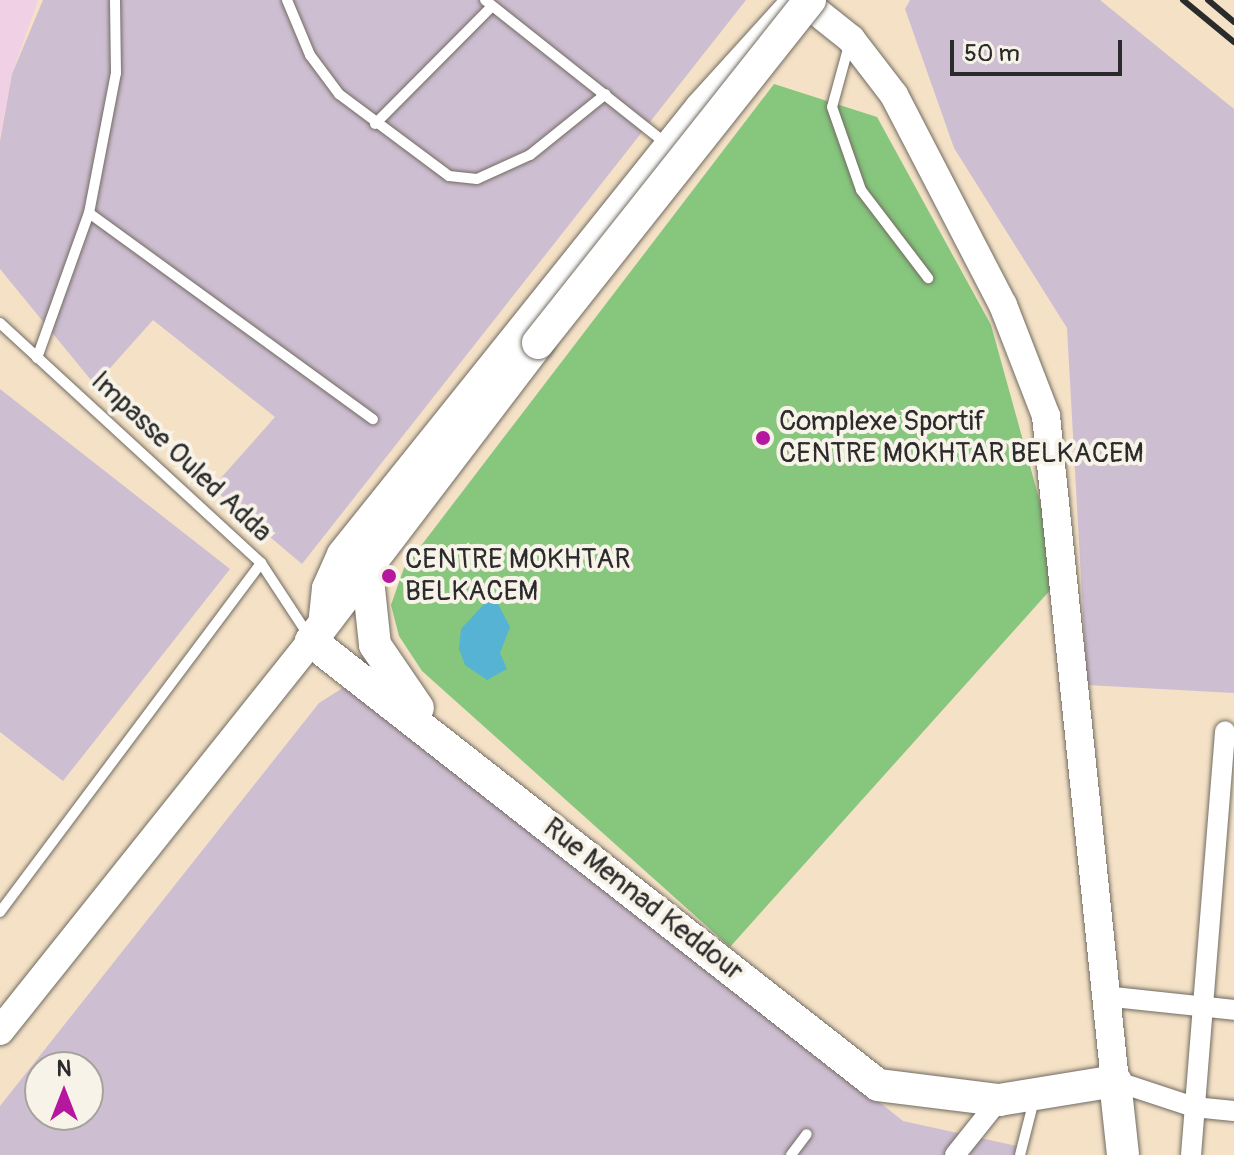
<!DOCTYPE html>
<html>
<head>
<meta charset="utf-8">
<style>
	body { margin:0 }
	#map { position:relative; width:1234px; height:1155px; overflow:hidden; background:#f4e1c6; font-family:Pangolin,sans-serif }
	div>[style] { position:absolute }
	.built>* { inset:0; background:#f0d0e5 }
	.industrial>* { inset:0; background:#cebed2 }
	.green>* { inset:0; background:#86c67d }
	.water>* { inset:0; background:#56b3d4 }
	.roads { filter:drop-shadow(0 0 2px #716b61) drop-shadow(0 0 2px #716b61) }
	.service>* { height:10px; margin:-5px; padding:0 5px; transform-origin:5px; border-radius:5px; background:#fff }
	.minor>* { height:20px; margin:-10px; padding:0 10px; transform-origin:10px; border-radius:10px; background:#fff }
	.secondary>* { height:28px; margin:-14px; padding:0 14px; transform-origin:14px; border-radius:14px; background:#fff }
	.primary>* { height:32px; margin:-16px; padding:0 16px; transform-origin:16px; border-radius:16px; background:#fff }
	.rail>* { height:6px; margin:-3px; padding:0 3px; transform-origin:3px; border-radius:3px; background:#2b2b2b }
	.bridges { filter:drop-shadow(0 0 2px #716b61) drop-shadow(0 0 2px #716b61) }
	.primary-bridge>* { height:32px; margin:-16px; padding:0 16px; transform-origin:16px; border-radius:16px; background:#fff }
	.dots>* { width:22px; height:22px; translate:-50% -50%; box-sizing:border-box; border:4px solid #f7f3e8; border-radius:50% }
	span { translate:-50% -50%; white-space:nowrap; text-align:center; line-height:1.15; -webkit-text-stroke:8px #f7f3e8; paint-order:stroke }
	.poi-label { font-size:28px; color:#2b2b2b }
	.left { translate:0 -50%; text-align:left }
	.street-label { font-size:28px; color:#2b2b2b }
	.north { position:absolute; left:24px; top:1051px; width:80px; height:80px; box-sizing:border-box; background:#f7f3e8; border:2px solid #a5a39c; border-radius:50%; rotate:0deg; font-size:22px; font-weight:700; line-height:32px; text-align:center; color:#2b2b2b }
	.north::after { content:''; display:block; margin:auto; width:28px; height:36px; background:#b5179e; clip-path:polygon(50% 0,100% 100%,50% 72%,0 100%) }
	.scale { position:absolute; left:950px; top:40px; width:172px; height:36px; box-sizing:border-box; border:4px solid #2b2b2b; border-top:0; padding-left:10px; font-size:24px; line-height:28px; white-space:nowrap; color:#2b2b2b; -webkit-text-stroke:6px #f7f3e8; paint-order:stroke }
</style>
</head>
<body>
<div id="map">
	<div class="built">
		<div style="clip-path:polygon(0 0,38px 0,12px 74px,0 137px)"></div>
	</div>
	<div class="industrial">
		<div style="clip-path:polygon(43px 0,746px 0,302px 564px,212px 488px,275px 417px,153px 320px,95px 385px,0 269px,0 141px,12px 74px)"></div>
		<div style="clip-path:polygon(910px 0,1100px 0,1234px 109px,1234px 693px,1087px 685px,1067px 328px,954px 148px,905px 9px)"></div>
		<div style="clip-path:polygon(0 389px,230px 569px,63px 781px,0 732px)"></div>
		<div style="clip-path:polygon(evenodd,354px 681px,903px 1121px,1022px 1147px,1023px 1155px,0 1155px,0 1106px,319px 703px,354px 681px,40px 1067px,88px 1067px,88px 1115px,40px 1115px,40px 1067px)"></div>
	</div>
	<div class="green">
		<div style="clip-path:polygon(774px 84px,877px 117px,991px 325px,1061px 578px,730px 947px,422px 671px,399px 636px,391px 605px,404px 568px)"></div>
	</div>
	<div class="water">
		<div style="clip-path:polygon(486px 602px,497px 602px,510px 627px,500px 653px,507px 669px,487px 680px,465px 665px,459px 649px,461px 629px)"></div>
	</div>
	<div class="roads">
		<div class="service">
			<div style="left:287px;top:0;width:60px;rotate:67.3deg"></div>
			<div style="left:310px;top:55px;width:49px;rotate:53.4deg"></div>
			<div style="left:339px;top:94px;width:137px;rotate:36.7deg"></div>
			<div style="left:449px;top:176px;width:28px;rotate:6deg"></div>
			<div style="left:477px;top:179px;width:58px;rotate:-24.4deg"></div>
			<div style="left:530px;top:155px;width:97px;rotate:-38.8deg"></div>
			<div style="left:485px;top:0;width:233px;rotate:38.4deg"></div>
			<div style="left:849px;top:45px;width:64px;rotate:105.3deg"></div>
			<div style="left:832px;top:107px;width:88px;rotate:70.7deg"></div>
			<div style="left:861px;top:190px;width:111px;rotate:52.7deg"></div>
			<div style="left:375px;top:124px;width:166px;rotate:-45.2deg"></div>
			<div style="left:89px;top:213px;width:351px;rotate:36deg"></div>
			<div style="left:0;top:323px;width:355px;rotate:42.6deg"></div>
			<div style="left:261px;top:563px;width:87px;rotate:56.7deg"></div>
			<div style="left:37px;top:358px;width:154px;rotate:-70.3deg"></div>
			<div style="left:89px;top:213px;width:143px;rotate:-79.1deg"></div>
			<div style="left:116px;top:73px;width:73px;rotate:-90.8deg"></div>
			<div style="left:0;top:912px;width:436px;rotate:-53.2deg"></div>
			<div style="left:791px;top:1155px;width:26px;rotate:-53deg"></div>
			<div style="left:1020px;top:1155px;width:57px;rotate:-75.7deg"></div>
		</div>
		<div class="minor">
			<div style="left:1104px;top:996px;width:131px;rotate:6.1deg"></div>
			<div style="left:1115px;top:1081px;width:83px;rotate:18.2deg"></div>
			<div style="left:1194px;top:1107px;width:40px;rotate:5.7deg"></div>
			<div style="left:955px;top:1155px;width:70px;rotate:-51.3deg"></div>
			<div style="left:1191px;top:1155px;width:425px;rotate:-85.4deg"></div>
		</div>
		<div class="secondary">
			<div style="left:802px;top:0;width:63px;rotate:38.5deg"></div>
			<div style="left:851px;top:39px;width:71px;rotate:52.5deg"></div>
			<div style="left:894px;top:95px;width:237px;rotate:62.6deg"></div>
			<div style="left:1003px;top:305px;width:119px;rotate:68.8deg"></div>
			<div style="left:1046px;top:416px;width:669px;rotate:84.08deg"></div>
			<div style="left:322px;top:626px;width:38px;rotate:-84deg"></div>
			<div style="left:326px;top:588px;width:37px;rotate:-66deg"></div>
			<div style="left:341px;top:554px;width:574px;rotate:-51.29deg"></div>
			<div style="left:700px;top:106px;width:143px;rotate:-47.8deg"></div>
			<div style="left:0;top:1031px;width:499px;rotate:-51.4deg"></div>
		</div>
		<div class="primary">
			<div style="left:538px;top:343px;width:375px;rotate:127.3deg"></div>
			<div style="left:311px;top:641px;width:720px;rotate:38.06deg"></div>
			<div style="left:878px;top:1085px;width:122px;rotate:7.1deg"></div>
			<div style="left:999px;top:1100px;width:118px;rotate:-9.3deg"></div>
			<div style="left:1115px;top:1081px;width:74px;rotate:83.8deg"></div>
			<div style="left:367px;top:570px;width:75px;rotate:83.9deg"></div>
			<div style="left:375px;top:645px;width:76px;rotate:55.7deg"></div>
		</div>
	</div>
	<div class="rail">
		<div style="left:1183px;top:0;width:66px;rotate:39.5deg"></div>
		<div style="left:1208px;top:0;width:34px;rotate:40deg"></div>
	</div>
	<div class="bridges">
		<div class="primary-bridge">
			<div style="left:538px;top:343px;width:438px;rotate:-51.6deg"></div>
		</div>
	</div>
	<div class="dots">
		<div style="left:763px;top:438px;background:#b5179e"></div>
		<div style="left:389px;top:576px;background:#b5179e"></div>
	</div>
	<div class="poi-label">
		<span class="left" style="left:779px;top:438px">Complexe Sportif<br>CENTRE MOKHTAR BELKACEM</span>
		<span class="left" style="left:405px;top:576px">CENTRE MOKHTAR<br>BELKACEM</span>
	</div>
	<div class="street-label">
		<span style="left:181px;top:457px;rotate:43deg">Impasse Ouled Adda</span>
		<span style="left:643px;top:900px;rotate:38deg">Rue Mennad Keddour</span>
	</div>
	<div class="north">N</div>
	<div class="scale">50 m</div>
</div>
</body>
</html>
